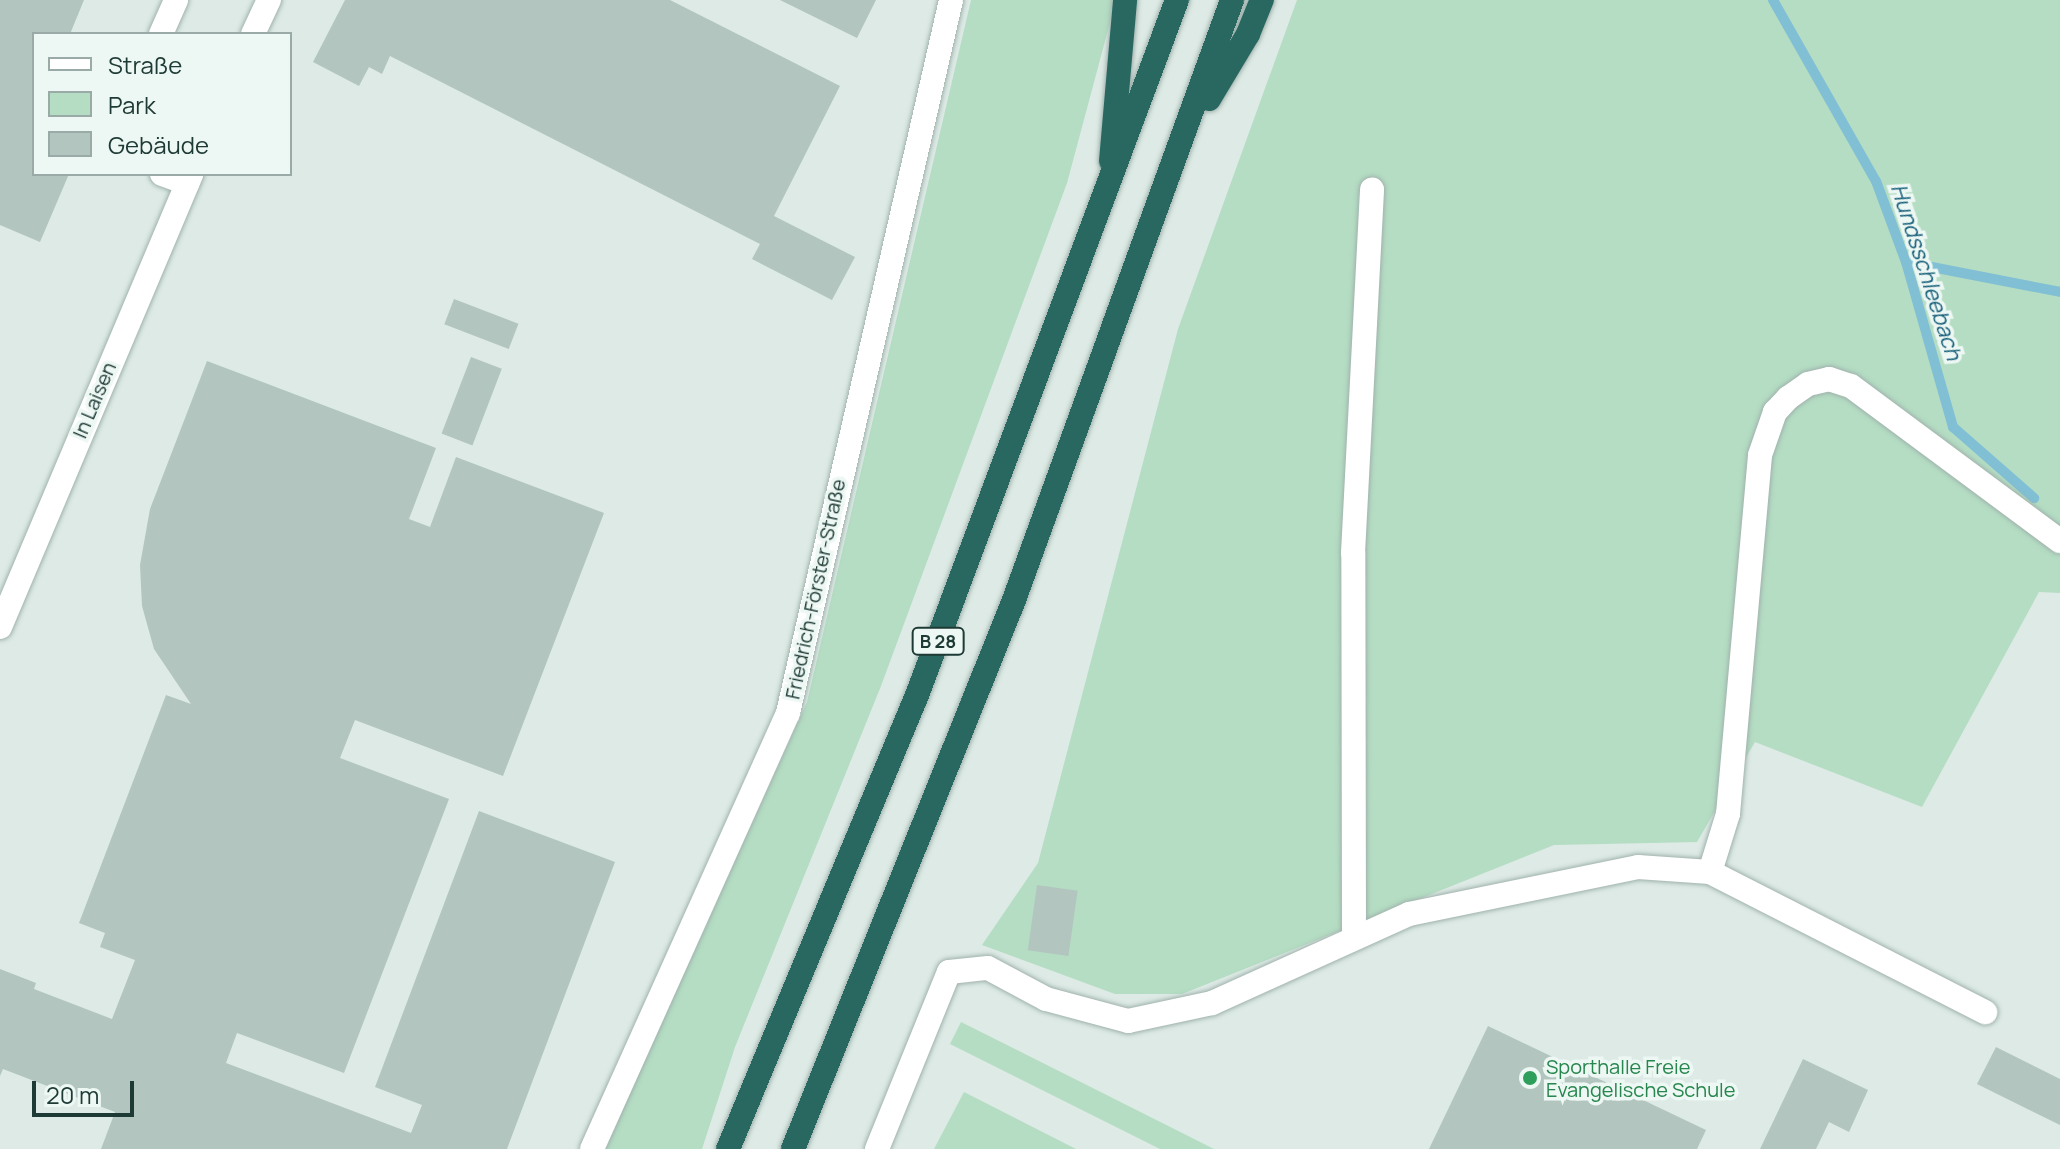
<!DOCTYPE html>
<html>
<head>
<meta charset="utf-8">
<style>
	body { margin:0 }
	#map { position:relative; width:2060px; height:1149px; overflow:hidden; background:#ddeae5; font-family:Manrope,sans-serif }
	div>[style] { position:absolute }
	.green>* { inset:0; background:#b4ddc3 }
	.stream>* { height:10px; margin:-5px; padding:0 5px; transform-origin:5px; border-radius:5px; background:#80bfd4 }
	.building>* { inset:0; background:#b2c5bf; transform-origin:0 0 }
	.roads { filter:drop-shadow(0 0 2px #a0b2ad) drop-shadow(0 0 2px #a0b2ad) }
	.minor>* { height:24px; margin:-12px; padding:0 12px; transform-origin:12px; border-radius:12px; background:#fff }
	.highway>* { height:24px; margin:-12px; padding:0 12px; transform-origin:12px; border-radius:12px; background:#286861 }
	.dots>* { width:22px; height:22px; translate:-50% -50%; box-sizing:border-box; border:4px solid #edf7f3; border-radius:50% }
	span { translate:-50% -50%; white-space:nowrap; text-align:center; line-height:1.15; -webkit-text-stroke:7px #edf7f3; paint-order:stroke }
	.shield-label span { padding:2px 6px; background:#edf7f3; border:2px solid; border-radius:6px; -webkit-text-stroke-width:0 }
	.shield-label { font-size:18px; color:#1e3a35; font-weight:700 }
	.street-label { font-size:20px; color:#1e3a35 }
	.leisure-label { font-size:20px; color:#27864d }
	.left { translate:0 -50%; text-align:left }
	.water-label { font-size:22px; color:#155f79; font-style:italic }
	.legend { position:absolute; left:32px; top:32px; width:260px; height:144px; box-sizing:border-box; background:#edf7f3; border:2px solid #9aaba7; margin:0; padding:10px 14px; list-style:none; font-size:24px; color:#1e3a35 }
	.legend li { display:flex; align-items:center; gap:16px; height:40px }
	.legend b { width:40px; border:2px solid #9aaba7 }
	.scale { position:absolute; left:32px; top:1081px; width:102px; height:36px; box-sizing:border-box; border:4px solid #1e3a35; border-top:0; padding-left:10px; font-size:24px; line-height:28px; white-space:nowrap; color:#1e3a35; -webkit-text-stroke:6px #edf7f3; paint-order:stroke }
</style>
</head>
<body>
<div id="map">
	<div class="green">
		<div style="clip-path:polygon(971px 0,1116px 0,1067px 183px,881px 686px,735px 1047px,702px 1149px,605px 1149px,807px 702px)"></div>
		<div style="clip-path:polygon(1297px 0,2060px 0,2060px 593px,2039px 592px,1922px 807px,1755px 742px,1697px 842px,1554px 845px,1182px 994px,1115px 994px,982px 945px,1038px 863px,1178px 329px)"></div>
		<div style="clip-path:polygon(961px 1022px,1214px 1149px,1160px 1149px,950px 1044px)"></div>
		<div style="clip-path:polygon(964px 1092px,1076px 1149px,934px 1149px)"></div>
	</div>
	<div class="stream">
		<div style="left:1773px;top:0;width:208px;rotate:60.4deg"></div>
		<div style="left:1876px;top:181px;width:86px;rotate:69.7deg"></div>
		<div style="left:1906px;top:262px;width:172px;rotate:74.1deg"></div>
		<div style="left:1953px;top:427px;width:108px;rotate:41.2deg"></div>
		<div style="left:1906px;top:262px;width:157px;rotate:11deg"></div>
	</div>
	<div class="building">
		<div style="clip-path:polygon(0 0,84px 0,70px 34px,34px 34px,34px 174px,69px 174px,40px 242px,0 225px)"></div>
		<div style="clip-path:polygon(345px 0,670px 0,840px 86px,774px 216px,855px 257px,832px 300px,752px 259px,760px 244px,390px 56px,382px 74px,369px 67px,359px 86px,313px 62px)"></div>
		<div style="clip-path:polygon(780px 0,876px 0,857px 38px)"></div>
		<div style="left:454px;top:299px;width:69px;height:27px;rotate:21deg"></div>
		<div style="left:471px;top:357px;width:33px;height:82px;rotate:21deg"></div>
		<div style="clip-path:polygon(207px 361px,436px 448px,409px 519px,430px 527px,456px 457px,604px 513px,503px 776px,355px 720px,340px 758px,449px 799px,344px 1073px,237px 1033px,226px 1063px,411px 1133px,422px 1105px,375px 1087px,479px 811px,615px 862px,507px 1149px,101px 1149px,115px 1112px,3px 1069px,0 1076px,0 969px,36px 983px,34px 989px,112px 1019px,135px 960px,100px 947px,105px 933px,79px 923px,166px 695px,191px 704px,154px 649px,142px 606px,140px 565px,150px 509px)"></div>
		<div style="left:1037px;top:885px;width:41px;height:66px;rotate:8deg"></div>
		<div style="clip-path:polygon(1488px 1026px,1706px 1130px,1697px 1149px,1429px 1149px)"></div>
		<div style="clip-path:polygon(1996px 1047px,2060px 1079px,2060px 1125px,1977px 1084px)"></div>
		<div style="clip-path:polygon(1803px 1059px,1868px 1090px,1849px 1132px,1829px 1122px,1816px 1149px,1760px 1149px)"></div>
	</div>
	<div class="roads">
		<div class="minor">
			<div style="left:161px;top:34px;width:37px;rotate:-66deg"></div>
			<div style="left:253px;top:34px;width:38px;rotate:-65deg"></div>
			<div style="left:162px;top:174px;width:27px;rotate:20deg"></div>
			<div style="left:0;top:627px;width:492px;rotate:-67.1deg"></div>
			<div style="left:1710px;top:872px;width:61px;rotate:-72.8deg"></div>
			<div style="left:1728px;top:814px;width:360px;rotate:-84.9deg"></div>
			<div style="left:1760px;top:455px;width:46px;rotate:-70.8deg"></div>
			<div style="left:1775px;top:412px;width:19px;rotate:-47deg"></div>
			<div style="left:1788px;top:398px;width:24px;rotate:-35deg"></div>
			<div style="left:1808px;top:384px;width:22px;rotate:-13deg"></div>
			<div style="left:1829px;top:379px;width:23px;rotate:18deg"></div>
			<div style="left:1851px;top:386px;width:260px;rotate:36.6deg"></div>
			<div style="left:1354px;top:937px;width:384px;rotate:-90.1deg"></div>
			<div style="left:1353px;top:553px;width:364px;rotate:-87deg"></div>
			<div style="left:592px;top:1149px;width:478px;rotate:-65.8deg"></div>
			<div style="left:788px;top:713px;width:731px;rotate:-77.12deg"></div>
			<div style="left:877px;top:1149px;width:191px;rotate:-67.9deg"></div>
			<div style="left:949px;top:972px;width:39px;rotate:-6deg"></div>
			<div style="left:988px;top:968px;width:66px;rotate:28.1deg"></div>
			<div style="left:1046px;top:999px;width:85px;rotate:15deg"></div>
			<div style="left:1128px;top:1021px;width:86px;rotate:-12.1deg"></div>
			<div style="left:1212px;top:1003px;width:216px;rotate:-24.3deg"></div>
			<div style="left:1409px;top:914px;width:234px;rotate:-11.6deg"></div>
			<div style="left:1638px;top:867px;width:72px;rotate:4deg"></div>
			<div style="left:1710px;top:872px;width:309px;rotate:27deg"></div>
		</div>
		<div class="highway">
			<div style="left:1209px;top:99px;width:76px;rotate:-59deg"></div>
			<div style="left:1248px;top:34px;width:37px;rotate:-68deg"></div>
			<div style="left:1111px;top:161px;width:162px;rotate:-85deg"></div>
			<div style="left:728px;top:1149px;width:489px;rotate:-67.4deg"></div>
			<div style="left:916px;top:698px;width:745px;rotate:-69.5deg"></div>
			<div style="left:793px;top:1149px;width:592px;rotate:-68.07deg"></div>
			<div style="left:1014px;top:600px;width:638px;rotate:-70.03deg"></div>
		</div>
	</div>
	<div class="dots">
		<div style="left:1530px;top:1078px;background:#2e9e5b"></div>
	</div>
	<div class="shield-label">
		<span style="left:938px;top:641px">B 28</span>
	</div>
	<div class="street-label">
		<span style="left:94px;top:400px;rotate:-67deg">In Laisen</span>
		<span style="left:815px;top:589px;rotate:-78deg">Friedrich-Förster-Straße</span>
	</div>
	<div class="leisure-label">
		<span class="left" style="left:1546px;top:1078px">Sporthalle Freie<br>Evangelische Schule</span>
	</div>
	<div class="water-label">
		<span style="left:1926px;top:272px;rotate:72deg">Hundsschleebach</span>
	</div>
	<ul class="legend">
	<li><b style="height:10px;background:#fff"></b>Straße</li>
	<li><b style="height:22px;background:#b4ddc3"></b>Park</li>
	<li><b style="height:22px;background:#b2c5bf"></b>Gebäude</li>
	</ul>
	<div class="scale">20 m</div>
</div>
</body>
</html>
